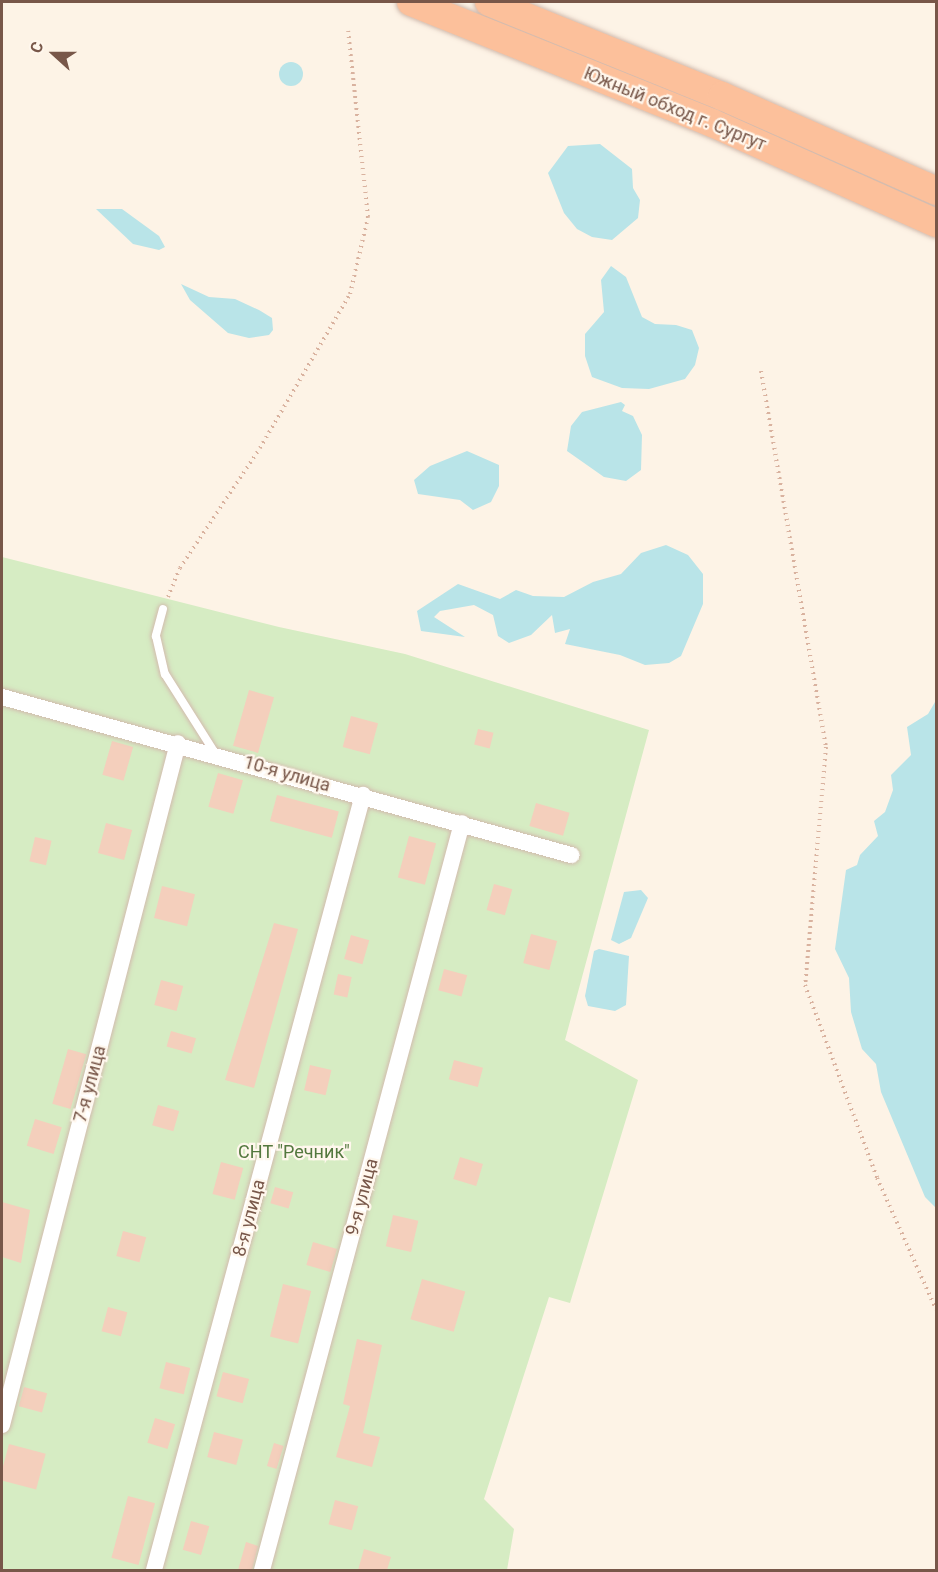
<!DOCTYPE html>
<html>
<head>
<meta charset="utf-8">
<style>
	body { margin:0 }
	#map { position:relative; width:938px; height:1572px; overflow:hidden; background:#fdf3e6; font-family:Roboto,sans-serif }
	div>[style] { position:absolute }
	.green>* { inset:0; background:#d6ecc3 }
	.water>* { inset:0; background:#b9e4e8 }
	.round { border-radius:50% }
	.building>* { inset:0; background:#f4cfbc; transform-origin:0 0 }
	.path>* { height:4px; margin-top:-2px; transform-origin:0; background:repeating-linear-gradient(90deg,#d9b29f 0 1.5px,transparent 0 6px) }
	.roads { filter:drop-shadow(0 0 2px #d2bbae) drop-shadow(0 0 2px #d2bbae) }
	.service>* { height:8px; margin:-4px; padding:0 4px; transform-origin:4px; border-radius:4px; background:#fff }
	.minor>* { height:16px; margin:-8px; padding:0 8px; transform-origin:8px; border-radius:8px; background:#fff }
	.trunk>* { height:28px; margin:-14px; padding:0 14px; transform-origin:14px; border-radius:14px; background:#fcc09b }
	span { translate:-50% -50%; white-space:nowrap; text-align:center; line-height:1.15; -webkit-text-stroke:4.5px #fff7ed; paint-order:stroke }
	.street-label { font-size:18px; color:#785749 }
	.park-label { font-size:18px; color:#53783e }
	.frame { position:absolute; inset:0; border:3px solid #785749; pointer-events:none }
	.north { position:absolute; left:24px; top:24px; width:60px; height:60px; -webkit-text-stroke:4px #fff7ed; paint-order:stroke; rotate:291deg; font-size:16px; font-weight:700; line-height:24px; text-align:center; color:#785749 }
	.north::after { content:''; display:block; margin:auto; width:21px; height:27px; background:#785749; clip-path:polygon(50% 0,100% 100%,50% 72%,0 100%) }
</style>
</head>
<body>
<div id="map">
	<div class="green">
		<div style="clip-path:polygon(2px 557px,279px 627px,405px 654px,649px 730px,565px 1040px,638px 1080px,570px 1303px,549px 1297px,484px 1499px,514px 1529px,507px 1570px,2px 1570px)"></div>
	</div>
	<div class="water">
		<div class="round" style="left:279px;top:62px;width:24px;height:24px"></div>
		<div style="clip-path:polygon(600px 144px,632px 169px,633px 188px,640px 200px,638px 218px,612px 240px,592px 237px,577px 229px,564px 213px,548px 173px,568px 146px)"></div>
		<div style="clip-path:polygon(96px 209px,122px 209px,159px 236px,165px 247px,159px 250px,133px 244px)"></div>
		<div style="clip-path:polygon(611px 266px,626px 277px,642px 317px,655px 324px,676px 325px,692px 330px,699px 348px,695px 365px,685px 379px,649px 389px,622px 388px,592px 377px,585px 356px,585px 334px,604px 312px,601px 280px)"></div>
		<div style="clip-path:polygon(181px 284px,209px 297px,235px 299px,259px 310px,272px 318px,273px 330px,269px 335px,249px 338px,228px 333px,190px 300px)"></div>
		<div style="clip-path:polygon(621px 402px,625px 405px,622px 411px,633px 416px,642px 435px,641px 470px,626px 481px,604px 477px,567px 451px,571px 426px,582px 412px)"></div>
		<div style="clip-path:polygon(467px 451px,499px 465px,499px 486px,491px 502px,473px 510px,460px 500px,418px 494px,414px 480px,430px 466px)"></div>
		<div style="clip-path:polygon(666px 545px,688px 555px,703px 574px,703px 604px,681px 656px,669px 663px,645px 665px,620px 655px,565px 644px,570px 629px,555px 633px,552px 615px,531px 635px,509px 643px,498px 636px,493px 615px,474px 605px,440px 611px,434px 617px,465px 637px,421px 631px,417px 611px,458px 584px,500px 599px,516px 590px,533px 596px,564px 597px,593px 582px,621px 574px,641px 553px)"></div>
		<div style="clip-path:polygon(936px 683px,936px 1208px,925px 1197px,881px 1092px,876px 1064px,862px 1049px,851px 1012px,849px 978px,835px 949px,846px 870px,857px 865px,860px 855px,878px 836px,874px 821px,885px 812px,893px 790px,891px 775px,911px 755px,907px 727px,928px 714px,935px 702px)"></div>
		<div style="clip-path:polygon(641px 890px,648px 898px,631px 938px,619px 944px,611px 940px,624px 892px)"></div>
		<div style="clip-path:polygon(599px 949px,629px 956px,626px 1005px,615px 1011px,588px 1006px,585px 996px,594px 951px)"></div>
	</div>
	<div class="building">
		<div style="left:249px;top:690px;width:26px;height:58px;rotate:16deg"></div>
		<div style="left:351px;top:716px;width:28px;height:32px;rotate:15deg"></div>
		<div style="left:478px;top:729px;width:16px;height:16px;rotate:14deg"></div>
		<div style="left:112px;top:741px;width:22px;height:35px;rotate:16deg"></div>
		<div style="left:218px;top:773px;width:26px;height:35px;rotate:16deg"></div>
		<div style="left:277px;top:795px;width:64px;height:27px;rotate:15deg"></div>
		<div style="left:536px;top:803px;width:35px;height:24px;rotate:16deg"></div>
		<div style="left:106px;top:823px;width:27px;height:31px;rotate:15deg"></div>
		<div style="left:409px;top:836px;width:28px;height:43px;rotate:15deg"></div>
		<div style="left:35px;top:837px;width:17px;height:25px;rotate:13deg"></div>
		<div style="left:494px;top:884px;width:19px;height:27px;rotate:16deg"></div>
		<div style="left:162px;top:886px;width:34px;height:33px;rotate:14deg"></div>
		<div style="clip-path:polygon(274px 923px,298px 929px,254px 1088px,225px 1080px)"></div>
		<div style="left:531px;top:934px;width:27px;height:30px;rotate:15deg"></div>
		<div style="left:351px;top:935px;width:19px;height:25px;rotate:16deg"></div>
		<div style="left:444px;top:969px;width:24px;height:22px;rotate:15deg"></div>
		<div style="left:338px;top:974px;width:14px;height:21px;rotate:12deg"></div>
		<div style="left:161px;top:980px;width:23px;height:26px;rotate:15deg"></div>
		<div style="left:171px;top:1031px;width:26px;height:16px;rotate:16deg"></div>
		<div style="left:68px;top:1049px;width:19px;height:57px;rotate:16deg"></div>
		<div style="left:454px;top:1060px;width:30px;height:20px;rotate:15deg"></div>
		<div style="left:310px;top:1065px;width:22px;height:26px;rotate:13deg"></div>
		<div style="left:158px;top:1105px;width:22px;height:21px;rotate:16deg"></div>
		<div style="left:35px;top:1119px;width:28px;height:28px;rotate:17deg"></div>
		<div style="left:460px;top:1157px;width:24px;height:23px;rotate:17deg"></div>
		<div style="left:221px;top:1162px;width:23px;height:33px;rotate:15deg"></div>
		<div style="left:275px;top:1187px;width:19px;height:17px;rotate:16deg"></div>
		<div style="clip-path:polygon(2px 1202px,30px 1210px,21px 1263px,2px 1257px)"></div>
		<div style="left:393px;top:1215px;width:26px;height:32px;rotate:13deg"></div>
		<div style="left:123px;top:1231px;width:24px;height:26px;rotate:15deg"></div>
		<div style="left:313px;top:1242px;width:25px;height:24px;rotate:16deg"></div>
		<div style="left:422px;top:1279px;width:45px;height:42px;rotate:16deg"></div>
		<div style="left:283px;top:1284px;width:29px;height:54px;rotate:14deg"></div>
		<div style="left:108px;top:1307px;width:20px;height:25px;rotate:15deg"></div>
		<div style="clip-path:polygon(357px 1339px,382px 1345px,363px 1433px,380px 1437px,372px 1467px,336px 1457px,350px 1406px,343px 1404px)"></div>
		<div style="left:166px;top:1362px;width:25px;height:27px;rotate:14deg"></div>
		<div style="left:223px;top:1372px;width:27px;height:25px;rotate:15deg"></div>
		<div style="left:24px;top:1387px;width:24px;height:20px;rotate:15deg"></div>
		<div style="left:155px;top:1418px;width:21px;height:26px;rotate:17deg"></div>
		<div style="left:214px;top:1432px;width:30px;height:26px;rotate:15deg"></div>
		<div style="left:274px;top:1443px;width:10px;height:24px;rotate:17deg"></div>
		<div style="left:9px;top:1444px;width:38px;height:37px;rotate:15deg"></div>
		<div style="left:128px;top:1496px;width:28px;height:64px;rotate:15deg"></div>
		<div style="left:335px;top:1500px;width:24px;height:25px;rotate:15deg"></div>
		<div style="left:191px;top:1521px;width:19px;height:30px;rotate:16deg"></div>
		<div style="clip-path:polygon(246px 1542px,258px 1546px,252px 1570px,238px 1570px)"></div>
		<div style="clip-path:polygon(364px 1549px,391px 1557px,387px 1570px,358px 1570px)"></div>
	</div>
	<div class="path">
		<div style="left:761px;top:371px;width:382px;rotate:80.2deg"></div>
		<div style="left:826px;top:747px;width:239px;rotate:95deg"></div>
		<div style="left:805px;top:985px;width:206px;rotate:69.5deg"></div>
		<div style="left:877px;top:1178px;width:144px;rotate:65.8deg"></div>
		<div style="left:168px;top:597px;width:31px;rotate:-68deg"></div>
		<div style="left:180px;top:568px;width:144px;rotate:-56.3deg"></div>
		<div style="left:260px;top:448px;width:178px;rotate:-59.7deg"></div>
		<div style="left:350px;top:294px;width:79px;rotate:-76.8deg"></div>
		<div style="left:368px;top:217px;width:187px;rotate:-96.1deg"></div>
	</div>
	<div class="roads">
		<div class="service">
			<div style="left:163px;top:609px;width:28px;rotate:105deg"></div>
			<div style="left:156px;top:636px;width:39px;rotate:77deg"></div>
			<div style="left:165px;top:674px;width:93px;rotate:57.7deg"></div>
		</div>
		<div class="minor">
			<div style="left:2px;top:697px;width:591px;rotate:15.52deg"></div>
			<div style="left:2px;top:1425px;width:704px;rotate:-75.53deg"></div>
			<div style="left:154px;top:1570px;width:803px;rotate:-74.91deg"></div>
			<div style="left:262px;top:1570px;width:773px;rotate:-75.01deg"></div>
		</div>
		<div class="trunk">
			<div style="left:411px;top:2px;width:324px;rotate:21.9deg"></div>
			<div style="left:712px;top:123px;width:245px;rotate:24.1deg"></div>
			<div style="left:489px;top:2px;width:251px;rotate:22deg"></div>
			<div style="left:722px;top:96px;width:234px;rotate:23.9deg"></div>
		</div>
	</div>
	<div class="street-label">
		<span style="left:675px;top:109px;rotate:22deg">Южный обход г. Сургут</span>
		<span style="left:287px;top:774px;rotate:16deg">10-я улица</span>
		<span style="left:90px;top:1084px;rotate:-75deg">7-я улица</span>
		<span style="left:362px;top:1197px;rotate:-75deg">9-я улица</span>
		<span style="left:249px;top:1218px;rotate:-75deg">8-я улица</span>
	</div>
	<div class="park-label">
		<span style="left:294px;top:1152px">СНТ "Речник"</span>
	</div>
	<div class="frame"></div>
	<div class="north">С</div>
</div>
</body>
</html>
